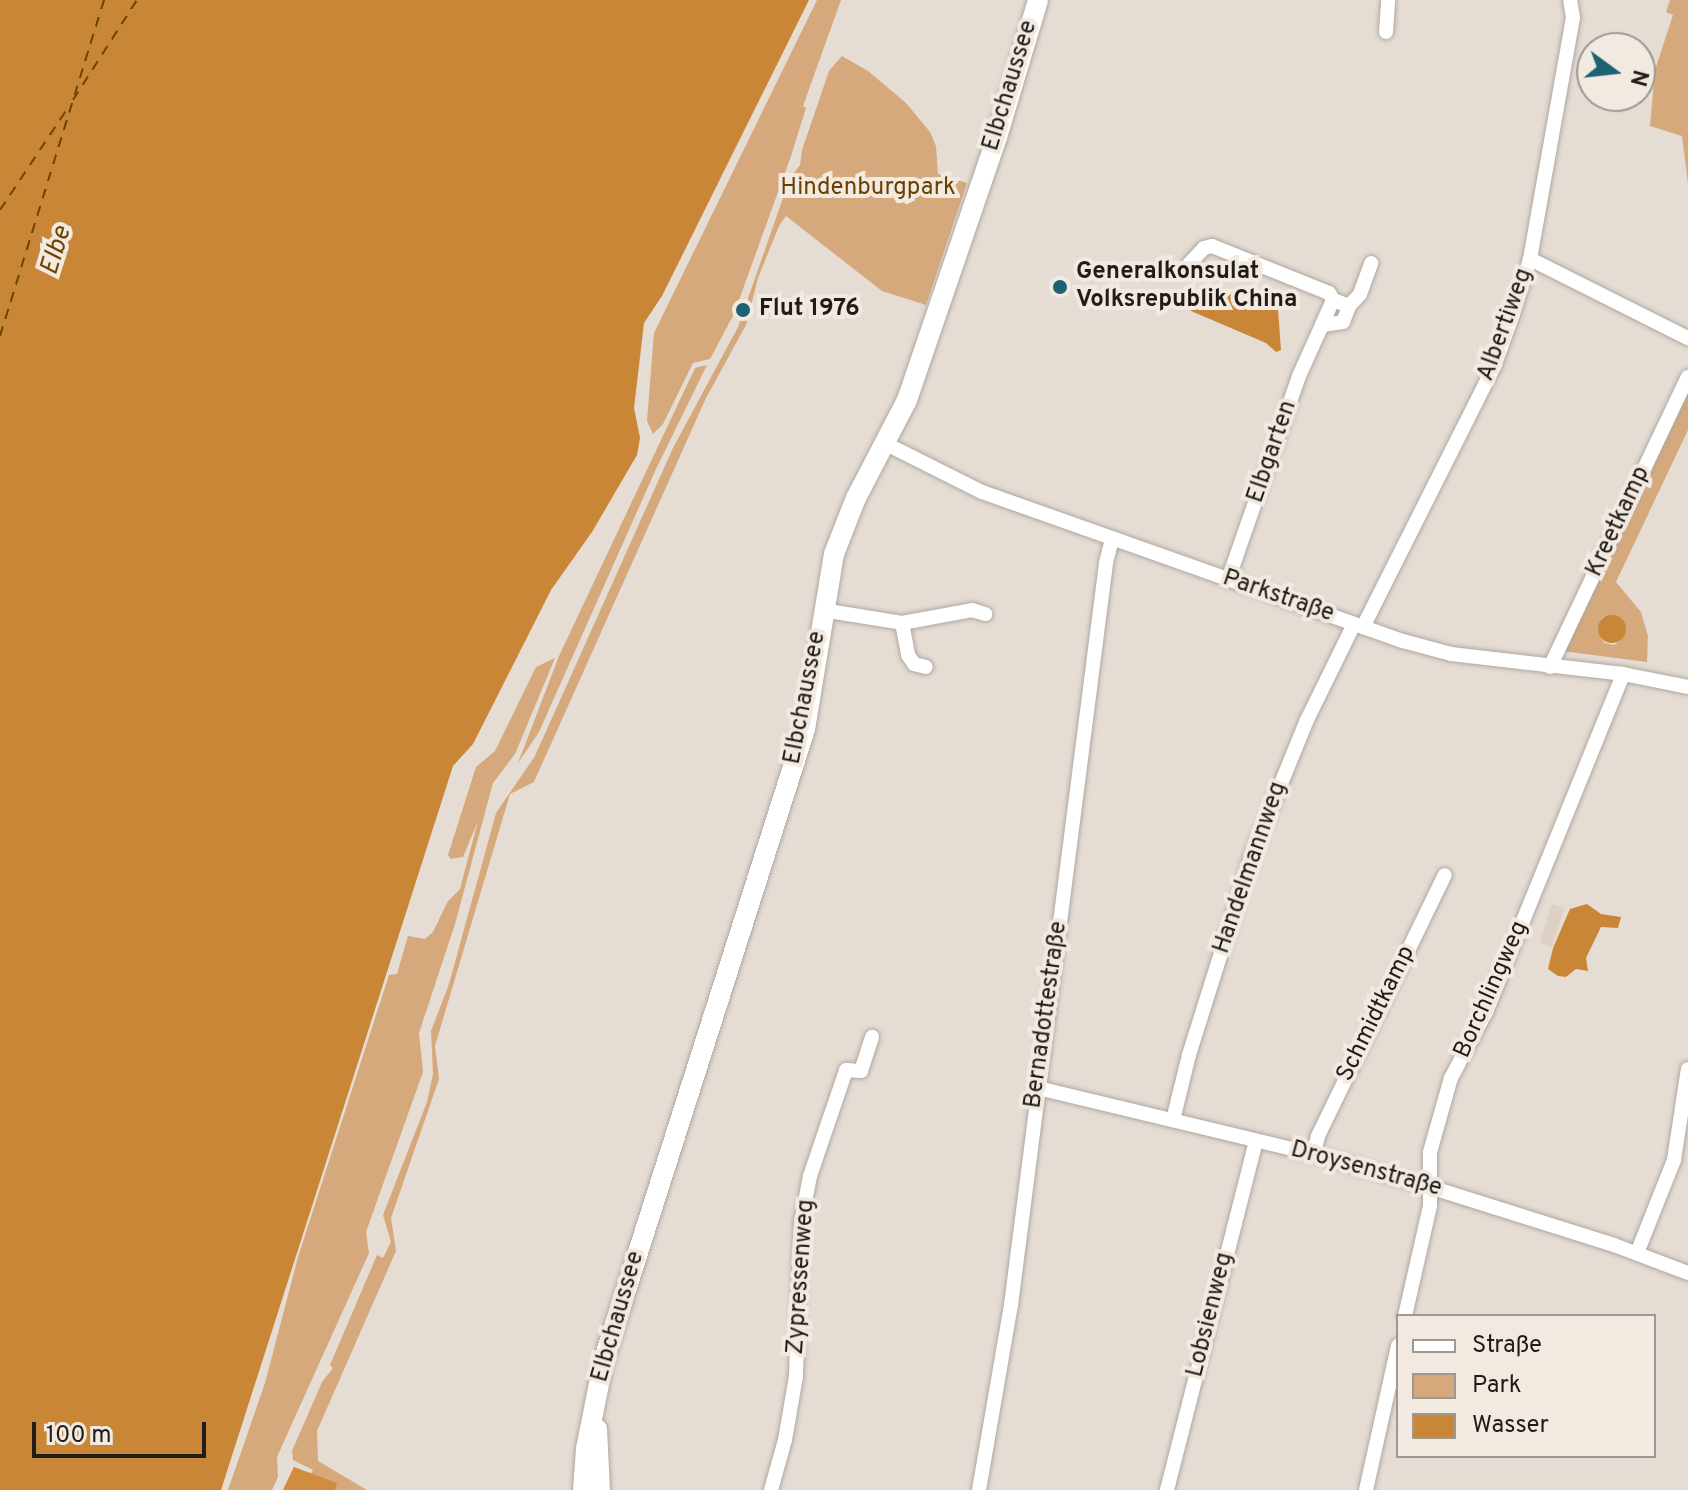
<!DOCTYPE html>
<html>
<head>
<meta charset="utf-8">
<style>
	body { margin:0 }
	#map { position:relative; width:1688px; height:1490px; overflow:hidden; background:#e5dcd4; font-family:Overpass,sans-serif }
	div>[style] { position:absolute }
	.built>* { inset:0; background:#ded0c2; transform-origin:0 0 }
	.green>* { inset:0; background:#d5a97c }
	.forest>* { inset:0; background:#d08d3f }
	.water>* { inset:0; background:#c98637 }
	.round { border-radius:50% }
	.ferry>* { height:2px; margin-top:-1px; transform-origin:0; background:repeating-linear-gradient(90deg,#6e4201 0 10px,transparent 0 18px) }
	.roads { filter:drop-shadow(0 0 2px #b0a8a0) drop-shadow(0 0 2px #b0a8a0) }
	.street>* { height:14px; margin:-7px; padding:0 7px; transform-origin:7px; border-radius:7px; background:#fff }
	.secondary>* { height:20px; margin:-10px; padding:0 10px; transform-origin:10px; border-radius:10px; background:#fff }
	.dots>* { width:22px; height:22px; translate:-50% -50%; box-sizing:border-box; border:4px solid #f2eae1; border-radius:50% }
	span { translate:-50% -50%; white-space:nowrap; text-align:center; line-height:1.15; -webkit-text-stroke:8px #f2eae1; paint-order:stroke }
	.street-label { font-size:24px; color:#201c19 }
	.park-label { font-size:24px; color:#6b3f00 }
	.poi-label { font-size:24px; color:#201c19; font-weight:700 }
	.left { translate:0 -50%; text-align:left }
	.water-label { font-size:26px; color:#6e4201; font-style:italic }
	.legend { position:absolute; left:1396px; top:1314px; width:260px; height:144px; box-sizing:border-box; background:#f2eae1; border:2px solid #9e9891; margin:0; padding:10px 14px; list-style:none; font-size:24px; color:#201c19 }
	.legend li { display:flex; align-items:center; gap:16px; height:40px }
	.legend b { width:40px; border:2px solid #9e9891 }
	.north { position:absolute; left:1576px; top:32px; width:80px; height:80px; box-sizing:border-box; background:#f2eae1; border:2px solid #9e9891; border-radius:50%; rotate:105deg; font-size:22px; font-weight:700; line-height:32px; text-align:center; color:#201c19 }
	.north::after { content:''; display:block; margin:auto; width:28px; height:36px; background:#1c6273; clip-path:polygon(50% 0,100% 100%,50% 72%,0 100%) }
	.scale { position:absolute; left:32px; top:1422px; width:174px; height:36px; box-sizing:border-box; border:4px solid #201c19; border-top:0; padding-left:10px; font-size:24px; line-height:28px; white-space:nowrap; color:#201c19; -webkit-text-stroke:6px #f2eae1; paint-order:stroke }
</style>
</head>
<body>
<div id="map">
	<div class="built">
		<div style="left:1552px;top:904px;width:13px;height:41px;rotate:18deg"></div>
	</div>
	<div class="green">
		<div style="clip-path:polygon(817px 0,841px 0,803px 106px,806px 108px,791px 156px,734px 314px,710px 359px,693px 363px,663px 424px,653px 434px,647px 421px,654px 333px)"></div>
		<div style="clip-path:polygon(1670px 0,1688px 0,1688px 184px,1682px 136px,1650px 126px,1655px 70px,1673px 15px,1666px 12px)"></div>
		<div style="clip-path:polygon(842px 56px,868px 71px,906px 103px,930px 132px,936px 146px,938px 174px,967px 183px,926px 305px,882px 291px,786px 216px,779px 226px,758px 278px,746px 325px,706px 398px,534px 782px,510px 794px,435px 1046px,439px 1079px,391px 1218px,396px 1251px,317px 1431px,318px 1461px,367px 1490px,283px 1490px,294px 1467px,310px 1475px,313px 1470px,293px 1460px,292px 1451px,322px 1382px,333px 1368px,330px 1365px,377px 1255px,383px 1258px,391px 1242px,383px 1215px,427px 1102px,433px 1074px,431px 1031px,449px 984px,496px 813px,535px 756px,673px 448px,738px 327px,790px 178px,800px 165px,802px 150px,829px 71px)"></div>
		<div style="clip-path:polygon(707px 365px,656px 469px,539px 732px,518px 763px,559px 656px,695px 368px)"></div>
		<div style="clip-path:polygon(evenodd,1688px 390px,1688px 430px,1616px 582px,1641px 612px,1648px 636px,1647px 662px,1562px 651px,1688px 390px,1602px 617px,1625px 625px,1621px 640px,1614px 645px,1605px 643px,1601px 638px,1602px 617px)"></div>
		<div style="clip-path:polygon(555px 658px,515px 754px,493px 783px,455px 924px,419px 1033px,423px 1072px,366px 1232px,369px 1253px,277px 1457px,278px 1477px,272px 1490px,228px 1490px,265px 1383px,298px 1257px,389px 975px,397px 974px,408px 936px,425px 939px,433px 932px,448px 901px,460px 889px,478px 821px,463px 857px,451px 859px,448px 855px,476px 767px,495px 751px,536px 667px)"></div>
	</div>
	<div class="forest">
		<div style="clip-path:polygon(294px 1467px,337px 1483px,335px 1490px,283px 1490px)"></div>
	</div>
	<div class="water">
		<div style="clip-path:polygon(0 0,809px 0,662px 296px,644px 323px,634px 408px,640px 438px,637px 455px,592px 532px,551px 590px,473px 744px,453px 766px,221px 1490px,0 1490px)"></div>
		<div style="clip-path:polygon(1218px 287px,1278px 309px,1281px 350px,1276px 352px,1266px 343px,1191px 311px,1196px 295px,1205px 288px)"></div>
		<div class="round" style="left:1598px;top:615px;width:28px;height:28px"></div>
		<div style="clip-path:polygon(1587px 904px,1601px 914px,1621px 917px,1618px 928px,1601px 927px,1586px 958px,1588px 971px,1576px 969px,1566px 977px,1558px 976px,1548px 969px,1553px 948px,1570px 909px)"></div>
	</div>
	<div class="ferry">
		<div style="left:73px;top:100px;width:119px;rotate:-57.4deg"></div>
		<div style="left:0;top:210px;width:121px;rotate:-56.4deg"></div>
		<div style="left:0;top:336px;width:352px;rotate:-72.8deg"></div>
	</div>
	<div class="roads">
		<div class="street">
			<div style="left:1386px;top:32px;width:32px;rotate:-86deg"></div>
			<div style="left:1530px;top:259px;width:177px;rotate:26.6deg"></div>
			<div style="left:1189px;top:264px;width:22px;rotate:-47deg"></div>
			<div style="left:1204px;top:248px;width:8px;rotate:-14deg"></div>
			<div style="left:1212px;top:246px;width:126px;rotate:21.9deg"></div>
			<div style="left:1329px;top:293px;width:8px;rotate:60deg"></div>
			<div style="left:1349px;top:306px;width:16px;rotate:-47deg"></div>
			<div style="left:1360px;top:294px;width:33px;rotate:-70deg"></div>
			<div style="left:886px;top:444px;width:107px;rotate:26.6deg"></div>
			<div style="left:982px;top:492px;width:447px;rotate:19.5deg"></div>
			<div style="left:1403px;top:641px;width:50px;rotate:15.2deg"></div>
			<div style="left:1451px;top:654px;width:173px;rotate:6.6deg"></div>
			<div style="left:1623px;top:674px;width:66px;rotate:11.3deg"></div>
			<div style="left:1228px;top:580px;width:216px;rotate:-70.8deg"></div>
			<div style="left:1299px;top:376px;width:56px;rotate:-65.7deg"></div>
			<div style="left:1322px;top:325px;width:21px;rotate:-8deg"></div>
			<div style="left:1343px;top:322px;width:17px;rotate:-69deg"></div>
			<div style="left:1349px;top:306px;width:17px;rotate:-159deg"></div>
			<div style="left:1333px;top:300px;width:27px;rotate:114deg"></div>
			<div style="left:822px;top:610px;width:81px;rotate:9.2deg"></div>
			<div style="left:902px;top:623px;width:71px;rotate:-10.5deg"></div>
			<div style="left:972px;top:610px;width:14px;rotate:17deg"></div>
			<div style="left:902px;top:623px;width:33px;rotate:79deg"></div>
			<div style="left:908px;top:655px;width:11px;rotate:56deg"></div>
			<div style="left:914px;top:664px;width:12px;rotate:14deg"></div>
			<div style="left:1363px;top:627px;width:294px;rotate:-63.3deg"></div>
			<div style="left:1495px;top:364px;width:53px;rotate:-70.2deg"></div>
			<div style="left:1513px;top:314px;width:58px;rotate:-72.8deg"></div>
			<div style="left:1530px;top:259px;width:245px;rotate:-79.9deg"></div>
			<div style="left:1573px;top:18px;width:18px;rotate:-99deg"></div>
			<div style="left:1550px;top:667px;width:321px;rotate:-64.6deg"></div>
			<div style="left:1038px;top:1088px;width:283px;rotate:13.5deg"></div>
			<div style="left:1313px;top:1154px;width:122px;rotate:15.8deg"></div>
			<div style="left:1430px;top:1187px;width:193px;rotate:17.5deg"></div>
			<div style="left:1614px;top:1245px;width:79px;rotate:20.7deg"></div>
			<div style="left:1173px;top:1120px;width:67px;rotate:-76.2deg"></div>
			<div style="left:1189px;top:1055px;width:207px;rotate:-72.6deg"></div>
			<div style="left:1251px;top:857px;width:148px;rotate:-67.8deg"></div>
			<div style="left:1307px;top:720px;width:107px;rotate:-63.9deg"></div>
			<div style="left:1313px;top:1154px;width:19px;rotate:-74deg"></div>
			<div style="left:1318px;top:1136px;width:290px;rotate:-64.1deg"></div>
			<div style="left:1637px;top:1253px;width:100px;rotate:-68.3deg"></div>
			<div style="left:1674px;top:1160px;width:92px;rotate:-81.3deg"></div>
			<div style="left:1405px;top:1316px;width:113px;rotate:-77.2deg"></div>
			<div style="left:1430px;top:1206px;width:54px;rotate:-90deg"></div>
			<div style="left:1430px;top:1152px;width:77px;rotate:-74.2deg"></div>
			<div style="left:1451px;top:1078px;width:75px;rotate:-62.1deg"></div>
			<div style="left:1486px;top:1012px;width:365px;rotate:-67.9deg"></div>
			<div style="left:771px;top:1490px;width:52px;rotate:-74.4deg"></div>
			<div style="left:785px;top:1440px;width:65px;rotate:-80.2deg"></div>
			<div style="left:796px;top:1376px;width:153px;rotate:-88.1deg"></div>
			<div style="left:801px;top:1223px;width:48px;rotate:-79.2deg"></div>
			<div style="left:810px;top:1176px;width:112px;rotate:-71.2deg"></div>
			<div style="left:846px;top:1070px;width:15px;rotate:4deg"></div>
			<div style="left:861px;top:1071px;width:36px;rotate:-72deg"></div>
			<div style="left:979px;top:1490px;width:188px;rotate:-80.2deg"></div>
			<div style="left:1011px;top:1305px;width:748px;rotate:-82.7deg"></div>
			<div style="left:1106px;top:563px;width:25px;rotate:-76deg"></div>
			<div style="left:1167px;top:1490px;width:360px;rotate:-75.7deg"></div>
			<div style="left:1366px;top:1490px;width:148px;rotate:-77.5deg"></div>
		</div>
		<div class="secondary">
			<div style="left:597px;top:1429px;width:61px;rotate:87.2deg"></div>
			<div style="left:583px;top:1490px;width:41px;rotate:-85.8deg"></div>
			<div style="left:586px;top:1449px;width:92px;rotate:-78.7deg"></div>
			<div style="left:604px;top:1359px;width:661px;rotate:-72.3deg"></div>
			<div style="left:805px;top:729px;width:177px;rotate:-80.6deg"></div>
			<div style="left:834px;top:554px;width:60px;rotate:-68.6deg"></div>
			<div style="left:856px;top:498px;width:110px;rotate:-62.5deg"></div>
			<div style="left:907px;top:400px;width:278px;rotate:-71.1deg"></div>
			<div style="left:997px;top:137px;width:143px;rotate:-73.3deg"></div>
		</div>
	</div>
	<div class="dots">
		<div style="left:1060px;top:287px;background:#1c6273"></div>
		<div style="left:743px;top:310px;background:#1c6273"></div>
	</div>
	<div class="street-label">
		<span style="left:1011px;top:86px;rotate:-73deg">Elbchaussee</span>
		<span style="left:1506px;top:325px;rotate:-70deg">Albertiweg</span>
		<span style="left:1273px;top:452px;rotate:-71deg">Elbgarten</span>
		<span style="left:1619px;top:522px;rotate:-65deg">Kreetkamp</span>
		<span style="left:1278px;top:597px;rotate:19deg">Parkstraße</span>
		<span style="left:806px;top:698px;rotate:-79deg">Elbchaussee</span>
		<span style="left:1251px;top:868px;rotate:-71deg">Handelmannweg</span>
		<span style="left:1492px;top:990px;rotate:-66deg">Borchlingweg</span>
		<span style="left:1377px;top:1014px;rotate:-64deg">Schmidtkamp</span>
		<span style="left:1047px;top:1015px;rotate:-82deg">Bernadottestraße</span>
		<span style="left:1366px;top:1170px;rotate:15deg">Droysenstraße</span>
		<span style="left:802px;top:1277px;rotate:-86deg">Zypressenweg</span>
		<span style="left:1211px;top:1315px;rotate:-76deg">Lobsienweg</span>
		<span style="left:619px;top:1317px;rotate:-74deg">Elbchaussee</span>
	</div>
	<div class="park-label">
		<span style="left:868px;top:189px">Hindenburgpark</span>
	</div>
	<div class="poi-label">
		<span class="left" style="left:1076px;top:287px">Generalkonsulat<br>Volksrepublik China</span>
		<span class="left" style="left:759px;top:310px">Flut 1976</span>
	</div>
	<div class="water-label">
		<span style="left:57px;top:251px;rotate:-73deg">Elbe</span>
	</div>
	<ul class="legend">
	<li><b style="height:10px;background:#fff"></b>Straße</li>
	<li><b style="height:22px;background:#d5a97c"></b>Park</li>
	<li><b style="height:22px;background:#c98637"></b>Wasser</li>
	</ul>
	<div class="north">N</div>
	<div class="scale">100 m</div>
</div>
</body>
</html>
